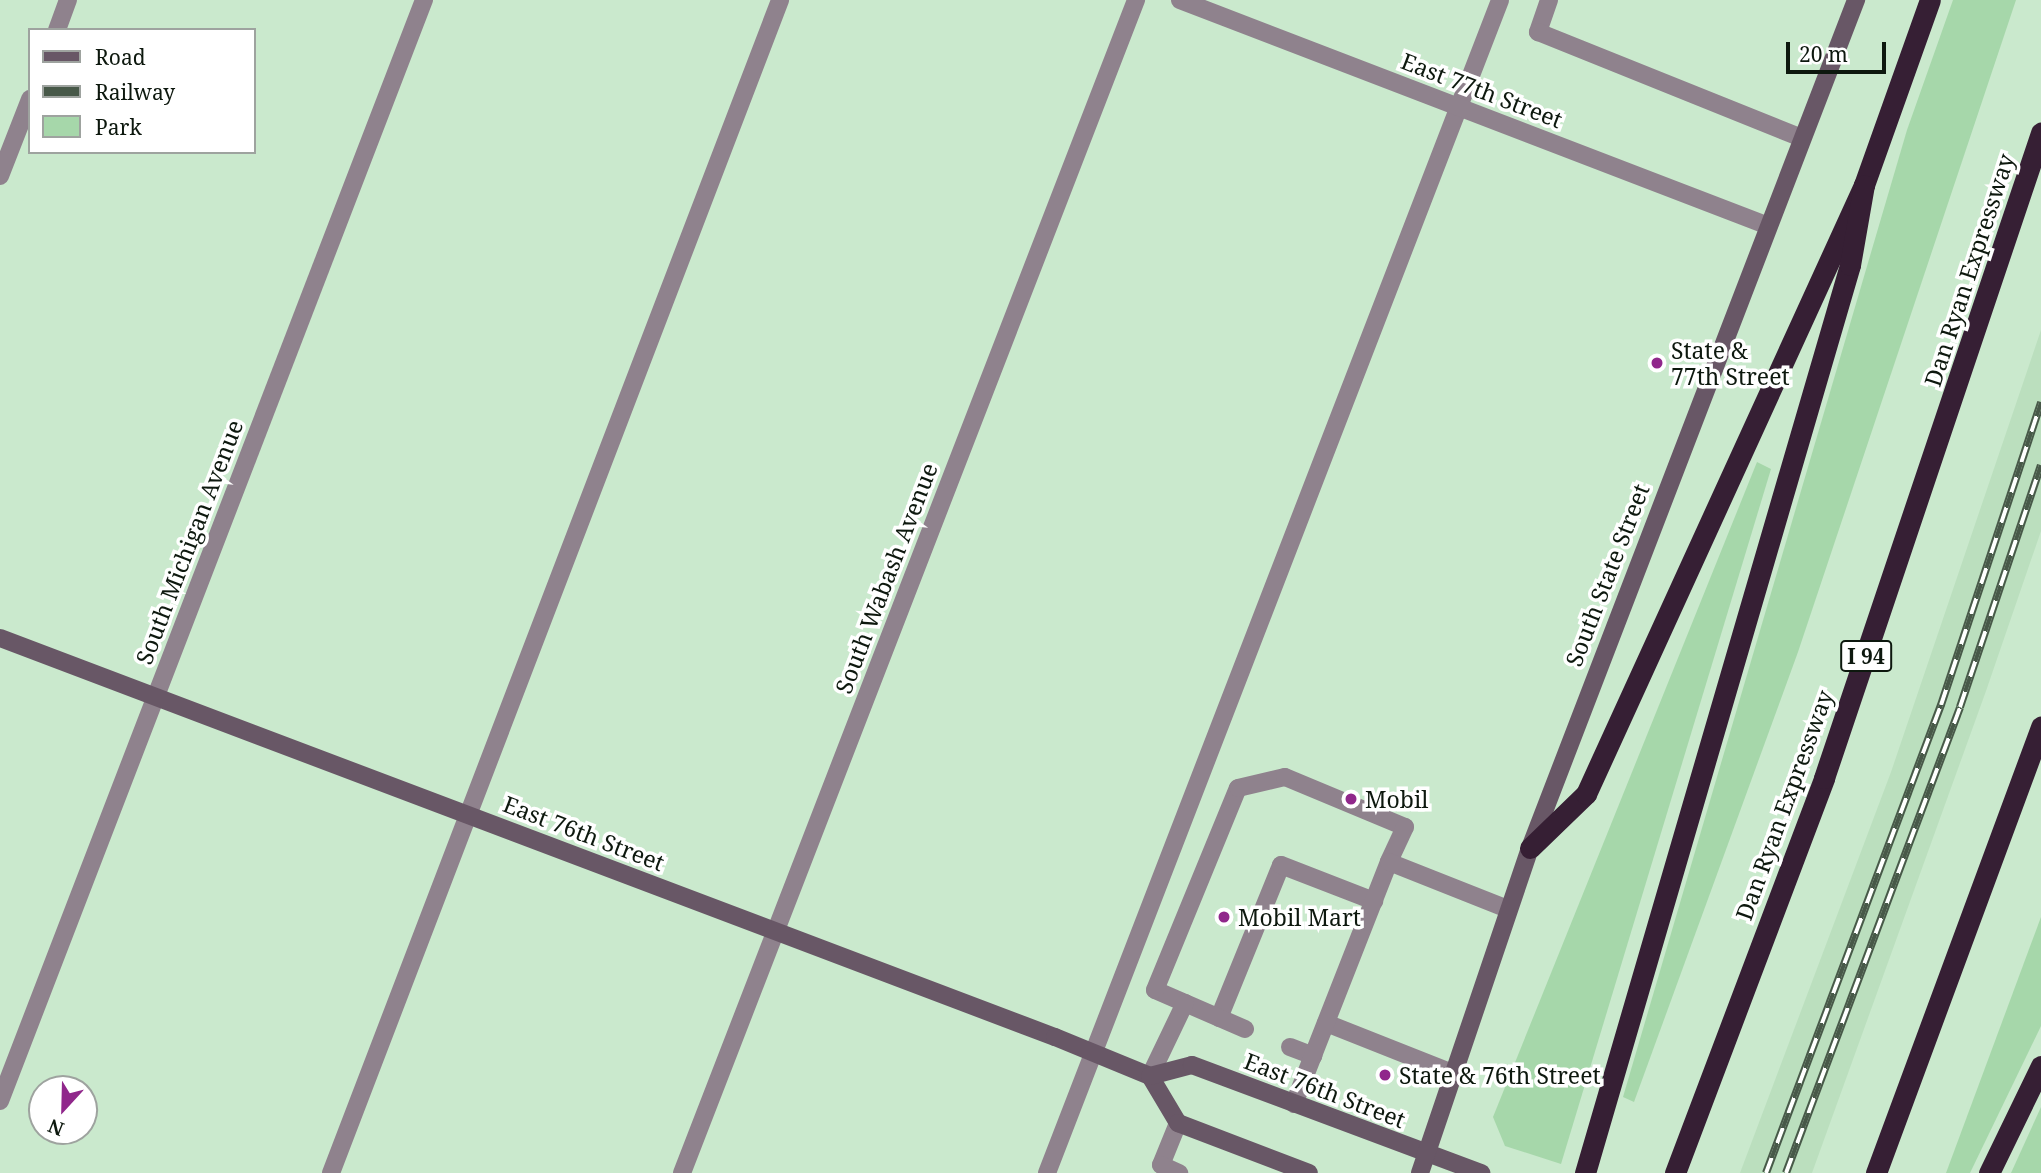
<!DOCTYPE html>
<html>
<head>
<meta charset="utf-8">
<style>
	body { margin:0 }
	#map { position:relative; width:2041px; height:1173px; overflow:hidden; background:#cae9cd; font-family:"Noto Serif",serif }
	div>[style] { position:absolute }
	.built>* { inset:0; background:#bbdfbe }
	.green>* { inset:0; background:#a6d7aa }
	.lane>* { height:18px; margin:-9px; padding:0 9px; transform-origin:9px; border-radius:9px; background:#8f828d }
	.street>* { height:18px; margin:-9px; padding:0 9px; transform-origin:9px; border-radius:9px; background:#8f828d }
	.secondary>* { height:18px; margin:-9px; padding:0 9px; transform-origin:9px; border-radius:9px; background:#685766 }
	.highway>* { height:21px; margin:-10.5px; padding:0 10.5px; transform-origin:10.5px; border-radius:10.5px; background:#361f34 }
	.rail>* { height:8px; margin-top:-4px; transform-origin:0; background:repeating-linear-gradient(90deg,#fff 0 16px,#485949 0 32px); box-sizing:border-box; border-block:2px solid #485949 }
	.dots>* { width:19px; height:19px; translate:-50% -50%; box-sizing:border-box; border:4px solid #fff; border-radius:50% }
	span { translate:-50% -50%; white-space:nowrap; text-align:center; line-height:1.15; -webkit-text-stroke:7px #fff; paint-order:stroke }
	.shield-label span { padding:2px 5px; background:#fff; border:2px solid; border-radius:5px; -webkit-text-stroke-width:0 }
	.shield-label { font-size:21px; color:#0d180e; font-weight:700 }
	.street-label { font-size:23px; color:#0d180e }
	.poi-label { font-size:23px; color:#0d180e }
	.left { translate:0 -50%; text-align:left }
	.legend { position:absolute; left:28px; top:28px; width:228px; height:126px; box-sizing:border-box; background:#fff; border:2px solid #9ea39f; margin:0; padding:9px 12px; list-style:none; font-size:21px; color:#0d180e }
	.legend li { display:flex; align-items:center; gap:14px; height:35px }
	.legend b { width:35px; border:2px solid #9ea39f }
	.north { position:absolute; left:28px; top:1075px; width:70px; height:70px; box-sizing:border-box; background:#fff; border:2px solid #9ea39f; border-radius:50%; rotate:202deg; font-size:19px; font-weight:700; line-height:28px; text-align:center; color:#0d180e }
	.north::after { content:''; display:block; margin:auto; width:24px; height:32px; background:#90278b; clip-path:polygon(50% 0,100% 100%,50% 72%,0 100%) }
	.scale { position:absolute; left:1786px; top:42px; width:100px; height:32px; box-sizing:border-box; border:4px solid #0d180e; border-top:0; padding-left:9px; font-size:21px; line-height:24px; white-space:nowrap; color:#0d180e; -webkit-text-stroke:5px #fff; paint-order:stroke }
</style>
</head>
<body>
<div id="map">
	<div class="built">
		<div style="clip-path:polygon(2041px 330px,2041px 531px,1986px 691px,1812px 1173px,1740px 1173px,1891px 772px)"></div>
	</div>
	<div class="green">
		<div style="clip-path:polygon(2016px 0,1798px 652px,1634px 1102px,1623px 1097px,1907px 130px,1953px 0)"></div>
		<div style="clip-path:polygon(1757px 462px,1771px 469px,1561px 1164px,1505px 1146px,1493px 1117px)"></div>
		<div style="clip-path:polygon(2041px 917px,2041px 1026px,1970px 1173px,1946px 1173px)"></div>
		<div style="clip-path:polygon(2041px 1107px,2041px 1173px,2011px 1173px)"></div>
	</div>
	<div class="lane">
		<div style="left:1549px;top:0;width:34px;rotate:109deg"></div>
		<div style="left:1538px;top:32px;width:284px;rotate:21.9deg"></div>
		<div style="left:57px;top:30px;width:32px;rotate:-70deg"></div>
		<div style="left:0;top:176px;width:83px;rotate:-68.7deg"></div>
		<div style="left:1219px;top:1018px;width:165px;rotate:-67.9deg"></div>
		<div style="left:1281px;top:865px;width:100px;rotate:21.2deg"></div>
		<div style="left:1326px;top:1023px;width:139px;rotate:21.6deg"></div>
		<div style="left:1245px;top:1029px;width:98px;rotate:-156.6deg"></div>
		<div style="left:1155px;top:990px;width:218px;rotate:-67.7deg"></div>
		<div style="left:1238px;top:788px;width:48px;rotate:-13.2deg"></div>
		<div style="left:1285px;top:777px;width:130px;rotate:22.6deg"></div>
		<div style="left:1405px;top:827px;width:38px;rotate:115deg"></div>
		<div style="left:1290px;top:1047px;width:25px;rotate:21deg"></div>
		<div style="left:1150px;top:1076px;width:81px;rotate:-64.4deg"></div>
		<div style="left:1294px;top:1104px;width:260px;rotate:-68.6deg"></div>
		<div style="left:1389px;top:862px;width:128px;rotate:21.6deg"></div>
		<div style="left:1178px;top:1123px;width:45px;rotate:112deg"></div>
		<div style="left:1161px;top:1165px;width:20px;rotate:24deg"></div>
		<div style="left:331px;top:1173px;width:1256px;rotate:-69.05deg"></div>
		<div style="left:1047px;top:1173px;width:1257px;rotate:-68.88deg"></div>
	</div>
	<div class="street">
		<div style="left:1180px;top:0;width:628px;rotate:21deg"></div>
		<div style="left:0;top:1101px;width:1180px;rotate:-68.94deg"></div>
		<div style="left:682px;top:1173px;width:1258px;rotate:-68.84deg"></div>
	</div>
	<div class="secondary">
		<div style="left:0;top:638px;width:1128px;rotate:20.72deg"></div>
		<div style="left:1055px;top:1037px;width:103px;rotate:22.3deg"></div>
		<div style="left:1150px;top:1076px;width:55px;rotate:59.2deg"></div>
		<div style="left:1178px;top:1123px;width:140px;rotate:20.9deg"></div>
		<div style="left:1150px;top:1076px;width:43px;rotate:-14.7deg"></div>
		<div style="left:1192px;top:1065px;width:309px;rotate:20.5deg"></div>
		<div style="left:1420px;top:1173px;width:343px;rotate:-71.3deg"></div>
		<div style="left:1530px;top:848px;width:909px;rotate:-68.97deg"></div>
	</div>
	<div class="highway">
		<div style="left:1530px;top:848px;width:78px;rotate:-44deg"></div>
		<div style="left:1586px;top:794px;width:669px;rotate:-65.46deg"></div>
		<div style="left:1864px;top:185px;width:196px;rotate:-70.4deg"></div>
		<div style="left:1585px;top:1173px;width:946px;rotate:-73.73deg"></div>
		<div style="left:1850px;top:265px;width:81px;rotate:-80.1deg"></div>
		<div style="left:1675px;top:1173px;width:422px;rotate:-69.3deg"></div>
		<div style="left:1824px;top:778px;width:681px;rotate:-71.41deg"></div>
		<div style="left:1876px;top:1173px;width:476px;rotate:-69.7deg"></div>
		<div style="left:1989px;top:1173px;width:119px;rotate:-64.1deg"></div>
	</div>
	<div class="rail">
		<div style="left:1766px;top:1173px;width:500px;rotate:-69.5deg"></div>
		<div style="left:1941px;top:705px;width:319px;rotate:-71.7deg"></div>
		<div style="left:1786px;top:1173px;width:497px;rotate:-69.5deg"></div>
		<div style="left:1960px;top:707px;width:255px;rotate:-71.5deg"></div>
	</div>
	<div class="dots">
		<div style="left:1657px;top:363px;background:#90278b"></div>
		<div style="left:1351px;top:799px;background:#90278b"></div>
		<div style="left:1224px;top:917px;background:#90278b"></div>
		<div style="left:1385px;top:1075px;background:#90278b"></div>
	</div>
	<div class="shield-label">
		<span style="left:1866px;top:656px">I 94</span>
	</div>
	<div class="street-label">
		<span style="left:1482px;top:90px;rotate:21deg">East 77th Street</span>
		<span style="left:1969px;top:270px;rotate:-72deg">Dan Ryan Expressway</span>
		<span style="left:189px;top:542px;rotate:-69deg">South Michigan Avenue</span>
		<span style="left:1607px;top:575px;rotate:-69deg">South State Street</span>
		<span style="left:886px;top:578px;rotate:-69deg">South Wabash Avenue</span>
		<span style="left:1784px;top:805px;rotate:-70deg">Dan Ryan Expressway</span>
		<span style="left:584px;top:833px;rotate:21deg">East 76th Street</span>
		<span style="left:1325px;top:1090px;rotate:21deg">East 76th Street</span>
	</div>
	<div class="poi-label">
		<span class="left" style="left:1671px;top:363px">State &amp;<br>77th Street</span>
		<span class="left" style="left:1365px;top:799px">Mobil</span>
		<span class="left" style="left:1238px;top:917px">Mobil Mart</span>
		<span class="left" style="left:1399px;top:1075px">State &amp; 76th Street</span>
	</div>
	<ul class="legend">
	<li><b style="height:9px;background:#685766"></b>Road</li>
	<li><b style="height:9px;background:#485949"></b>Railway</li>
	<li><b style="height:19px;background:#a6d7aa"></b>Park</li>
	</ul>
	<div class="north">N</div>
	<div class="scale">20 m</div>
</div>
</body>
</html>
